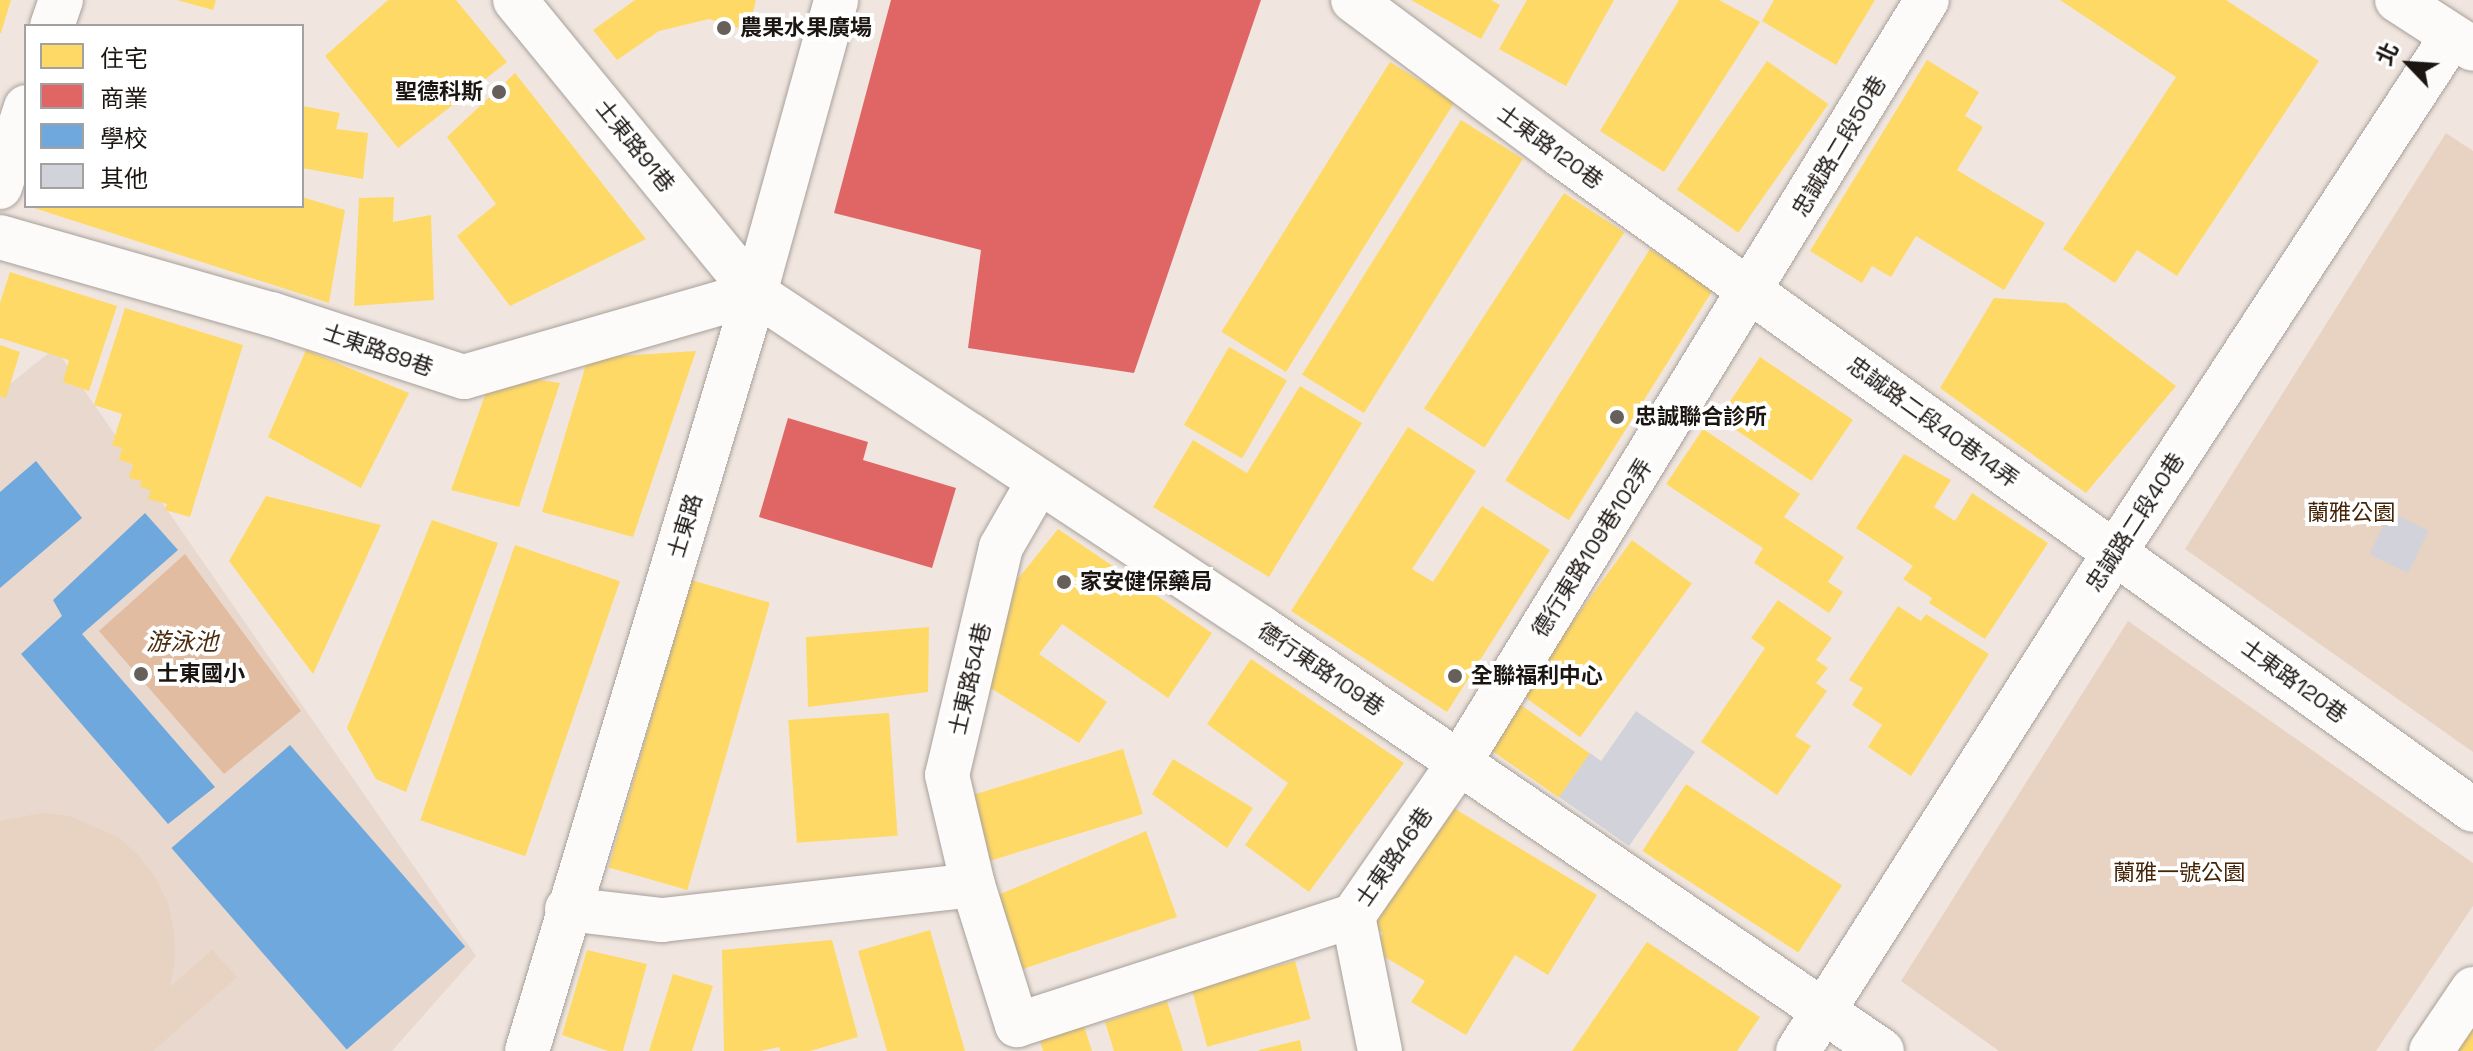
<!DOCTYPE html>
<html>
<head>
<meta charset="utf-8">
<style>
	body { margin:0 }
	#map { position:relative; width:2473px; height:1051px; overflow:hidden; background:#f0e6df; font-family:"Space Grotesk","Noto Sans TC",sans-serif }
	div>[style] { position:absolute }
	.built>* { inset:0; background:#e9d8cd }
	.green>* { inset:0; background:#e8d2c2 }
	.water>* { inset:0; background:#e2bca1 }
	.homes>* { inset:0; background:#ffd966; transform-origin:0 0 }
	.shops>* { inset:0; background:#e06666 }
	.schools>* { inset:0; background:#6fa8dc; transform-origin:0 0 }
	.building>* { inset:0; background:#d2d3da; transform-origin:0 0 }
	.roads { filter:drop-shadow(0 0 2px #a7a09b) drop-shadow(0 0 2px #a7a09b) }
	.minor>* { height:44px; margin:-22px; padding:0 22px; transform-origin:22px; border-radius:22px; background:#fdfbfa }
	.tertiary>* { height:44px; margin:-22px; padding:0 22px; transform-origin:22px; border-radius:22px; background:#fdfbfa }
	.dots>* { width:22px; height:22px; translate:-50% -50%; box-sizing:border-box; border:4px solid #fff; border-radius:50% }
	span { translate:-50% -50%; white-space:nowrap; text-align:center; line-height:1.15; -webkit-text-stroke:8px #fff; paint-order:stroke }
	.poi-label { font-size:22px; color:#1c1612; font-weight:700 }
	.left { translate:0 -50%; text-align:left }
	.right { translate:-100% -50%; text-align:right }
	.street-label { font-size:22px; color:#1c1612 }
	.park-label { font-size:22px; color:#442306 }
	.water-label { font-size:24px; color:#4c2a0e; font-style:italic }
	.legend { position:absolute; left:24px; top:24px; width:280px; height:184px; box-sizing:border-box; background:#fff; border:2px solid #a4a2a0; margin:0; padding:10px 14px; list-style:none; font-size:24px; color:#1c1612 }
	.legend li { display:flex; align-items:center; gap:16px; height:40px }
	.legend b { width:40px; border:2px solid #a4a2a0 }
	.north { position:absolute; left:2369px; top:24px; width:80px; height:80px; -webkit-text-stroke:6px #fff; paint-order:stroke; rotate:295deg; font-size:22px; font-weight:700; line-height:32px; text-align:center; color:#1c1612 }
	.north::after { content:''; display:block; margin:auto; width:28px; height:36px; background:#1c1612; clip-path:polygon(50% 0,100% 100%,50% 72%,0 100%) }
</style>
</head>
<body>
<div id="map">
	<div class="built">
		<div style="clip-path:polygon(55px 348px,476px 956px,392px 1051px,0 1051px,0 392px)"></div>
	</div>
	<div class="green">
		<div style="clip-path:polygon(2446px 133px,2473px 151px,2473px 752px,2185px 549px)"></div>
		<div style="clip-path:polygon(2128px 621px,2473px 863px,2473px 906px,2376px 1051px,1999px 1051px,1901px 981px)"></div>
		<div style="clip-path:polygon(43px 813px,69px 816px,118px 837px,137px 854px,155px 877px,168px 903px,174px 931px,175px 960px,170px 987px,212px 950px,237px 977px,153px 1051px,0 1051px,0 821px)"></div>
	</div>
	<div class="water">
		<div style="clip-path:polygon(185px 554px,301px 711px,224px 774px,99px 631px)"></div>
	</div>
	<div class="homes">
		<div style="clip-path:polygon(0 0,11px 0,1px 33px,0 33px)"></div>
		<div style="clip-path:polygon(177px 0,216px 0,213px 10px)"></div>
		<div style="clip-path:polygon(388px 0,456px 0,507px 62px,398px 148px,325px 56px)"></div>
		<div style="clip-path:polygon(635px 0,756px 0,748px 31px,709px 19px,659px 31px,617px 60px,593px 30px)"></div>
		<div style="clip-path:polygon(1411px 0,1491px 0,1500px 5px,1481px 39px)"></div>
		<div style="clip-path:polygon(1527px 0,1614px 0,1566px 86px,1499px 49px)"></div>
		<div style="clip-path:polygon(1679px 0,1719px 0,1760px 22px,1664px 172px,1600px 131px)"></div>
		<div style="clip-path:polygon(1774px 0,1875px 0,1836px 65px,1762px 21px)"></div>
		<div style="clip-path:polygon(2060px 0,2226px 0,2319px 61px,2177px 276px,2137px 250px,2115px 283px,2063px 249px,2176px 77px)"></div>
		<div style="clip-path:polygon(1927px 60px,1979px 92px,1965px 116px,1983px 127px,1957px 170px,2045px 223px,2004px 290px,1916px 236px,1891px 277px,1872px 266px,1862px 283px,1810px 251px)"></div>
		<div style="left:1767px;top:61px;width:75px;height:157px;rotate:35deg"></div>
		<div style="left:1390px;top:62px;width:76px;height:318px;rotate:32deg"></div>
		<div style="clip-path:polygon(515px 73px,646px 239px,510px 306px,457px 236px,496px 204px,447px 137px)"></div>
		<div style="clip-path:polygon(302px 106px,340px 113px,336px 129px,368px 133px,363px 179px,302px 168px)"></div>
		<div style="left:1461px;top:120px;width:73px;height:300px;rotate:32deg"></div>
		<div style="left:1564px;top:193px;width:72px;height:257px;rotate:33deg"></div>
		<div style="clip-path:polygon(302px 197px,345px 210px,329px 303px,31px 207px,302px 206px)"></div>
		<div style="clip-path:polygon(394px 197px,393px 222px,431px 215px,434px 300px,354px 306px,359px 198px)"></div>
		<div style="left:1650px;top:249px;width:75px;height:273px;rotate:32deg"></div>
		<div style="clip-path:polygon(10px 272px,117px 306px,89px 391px,63px 382px,69px 360px,0 338px,0 303px)"></div>
		<div style="clip-path:polygon(1994px 298px,2066px 303px,2176px 386px,2086px 493px,1940px 388px)"></div>
		<div style="clip-path:polygon(125px 308px,243px 345px,190px 517px,165px 510px,167px 504px,148px 499px,151px 490px,140px 487px,142px 481px,129px 478px,133px 464px,119px 460px,122px 448px,112px 445px,122px 414px,94px 405px)"></div>
		<div style="clip-path:polygon(0 345px,20px 352px,6px 398px,0 396px)"></div>
		<div style="left:1229px;top:347px;width:67px;height:90px;rotate:30deg"></div>
		<div style="clip-path:polygon(306px 350px,409px 393px,361px 488px,268px 437px)"></div>
		<div style="clip-path:polygon(696px 351px,633px 537px,542px 512px,588px 358px)"></div>
		<div style="left:1760px;top:357px;width:112px;height:74px;rotate:34deg"></div>
		<div style="clip-path:polygon(493px 373px,560px 383px,519px 507px,451px 490px)"></div>
		<div style="clip-path:polygon(1300px 386px,1362px 423px,1269px 577px,1153px 507px,1193px 440px,1247px 473px)"></div>
		<div style="clip-path:polygon(1408px 427px,1476px 471px,1412px 569px,1433px 582px,1482px 506px,1550px 550px,1447px 712px,1291px 611px)"></div>
		<div style="clip-path:polygon(1703px 429px,1800px 494px,1784px 517px,1844px 557px,1828px 582px,1843px 592px,1829px 613px,1754px 563px,1763px 548px,1666px 484px)"></div>
		<div style="clip-path:polygon(1904px 454px,1951px 480px,1934px 507px,1955px 521px,1972px 493px,2048px 543px,1985px 639px,1929px 603px,1932px 598px,1903px 579px,1913px 566px,1856px 528px)"></div>
		<div style="clip-path:polygon(266px 496px,381px 525px,313px 674px,229px 561px)"></div>
		<div style="clip-path:polygon(432px 520px,498px 543px,406px 792px,376px 779px,347px 728px)"></div>
		<div style="clip-path:polygon(1058px 529px,1212px 633px,1168px 698px,1062px 624px,1039px 654px,1107px 702px,1079px 743px,989px 687px,1017px 580px)"></div>
		<div style="left:1632px;top:540px;width:74px;height:190px;rotate:36deg"></div>
		<div style="left:515px;top:545px;width:111px;height:291px;rotate:19deg"></div>
		<div style="left:691px;top:580px;width:82px;height:299px;rotate:16deg"></div>
		<div style="clip-path:polygon(1778px 600px,1832px 638px,1816px 660px,1828px 668px,1816px 683px,1827px 691px,1795px 736px,1811px 746px,1777px 795px,1701px 742px,1765px 648px,1751px 638px)"></div>
		<div style="clip-path:polygon(1898px 606px,1921px 621px,1926px 614px,1989px 654px,1911px 776px,1868px 747px,1882px 725px,1852px 705px,1863px 688px,1849px 680px)"></div>
		<div style="clip-path:polygon(929px 627px,928px 692px,808px 707px,806px 637px)"></div>
		<div style="clip-path:polygon(1251px 659px,1404px 763px,1309px 892px,1245px 845px,1288px 783px,1207px 724px)"></div>
		<div style="left:1518px;top:703px;width:88px;height:54px;rotate:35deg"></div>
		<div style="left:889px;top:713px;width:123px;height:101px;rotate:86deg"></div>
		<div style="left:1123px;top:749px;width:68px;height:164px;rotate:73deg"></div>
		<div style="clip-path:polygon(1173px 759px,1253px 808px,1227px 848px,1152px 794px)"></div>
		<div style="left:1686px;top:784px;width:186px;height:80px;rotate:33deg"></div>
		<div style="clip-path:polygon(1447px 804px,1597px 895px,1548px 975px,1515px 955px,1466px 1035px,1411px 1002px,1425px 981px,1373px 950px,1383px 933px,1367px 923px)"></div>
		<div style="clip-path:polygon(1146px 831px,1177px 917px,1017px 971px,994px 897px)"></div>
		<div style="clip-path:polygon(930px 930px,965px 1051px,887px 1051px,858px 951px)"></div>
		<div style="clip-path:polygon(832px 940px,858px 1037px,810px 1051px,780px 1051px,779px 1047px,761px 1051px,724px 1051px,722px 950px)"></div>
		<div style="clip-path:polygon(1647px 942px,1760px 1017px,1737px 1051px,1572px 1051px)"></div>
		<div style="clip-path:polygon(587px 950px,647px 964px,623px 1051px,608px 1051px,562px 1035px)"></div>
		<div style="left:1295px;top:961px;width:60px;height:107px;rotate:75deg"></div>
		<div style="clip-path:polygon(673px 974px,713px 986px,692px 1051px,649px 1051px)"></div>
		<div style="clip-path:polygon(1167px 1001px,1183px 1051px,1114px 1051px,1105px 1022px)"></div>
		<div style="clip-path:polygon(2473px 1023px,2473px 1051px,2455px 1051px)"></div>
		<div style="clip-path:polygon(1084px 1026px,1092px 1051px,1043px 1051px,1039px 1037px)"></div>
		<div style="clip-path:polygon(1300px 1040px,1302px 1051px,1259px 1051px,1259px 1050px)"></div>
	</div>
	<div class="shops">
		<div style="clip-path:polygon(891px 0,1261px 0,1134px 373px,968px 348px,981px 250px,834px 213px)"></div>
		<div style="clip-path:polygon(788px 418px,868px 442px,863px 460px,956px 488px,932px 568px,759px 517px)"></div>
	</div>
	<div class="schools">
		<div style="clip-path:polygon(36px 461px,82px 518px,0 588px,0 492px)"></div>
		<div style="clip-path:polygon(145px 513px,178px 550px,82px 634px,215px 787px,168px 824px,21px 654px,62px 616px,53px 600px)"></div>
		<div style="left:290px;top:745px;width:267px;height:157px;rotate:49deg"></div>
	</div>
	<div class="building">
		<div style="left:2390px;top:512px;width:43px;height:47px;rotate:26deg"></div>
		<div style="clip-path:polygon(1636px 711px,1695px 752px,1629px 846px,1559px 797px,1590px 753px,1601px 761px)"></div>
	</div>
	<div class="roads">
		<div class="minor">
			<div style="left:515px;top:0;width:379px;rotate:50.7deg"></div>
			<div style="left:755px;top:293px;width:609px;rotate:33.48deg"></div>
			<div style="left:1263px;top:629px;width:749px;rotate:34.28deg"></div>
			<div style="left:1353px;top:0;width:256px;rotate:36.7deg"></div>
			<div style="left:1558px;top:153px;width:1126px;rotate:35.68deg"></div>
			<div style="left:52px;top:26px;width:28px;rotate:-71deg"></div>
			<div style="left:0;top:187px;width:84px;rotate:-72deg"></div>
			<div style="left:0;top:237px;width:282px;rotate:15.9deg"></div>
			<div style="left:271px;top:314px;width:203px;rotate:18.1deg"></div>
			<div style="left:464px;top:377px;width:303px;rotate:-16.1deg"></div>
			<div style="left:1039px;top:481px;width:76px;rotate:119.9deg"></div>
			<div style="left:1001px;top:547px;width:234px;rotate:103.3deg"></div>
			<div style="left:947px;top:775px;width:113px;rotate:76.7deg"></div>
			<div style="left:973px;top:885px;width:147px;rotate:72.6deg"></div>
			<div style="left:1017px;top:1025px;width:353px;rotate:-18deg"></div>
			<div style="left:567px;top:909px;width:96px;rotate:6.6deg"></div>
			<div style="left:662px;top:920px;width:313px;rotate:-6.4deg"></div>
			<div style="left:527px;top:1051px;width:792px;rotate:-73.26deg"></div>
			<div style="left:755px;top:293px;width:304px;rotate:-74.5deg"></div>
			<div style="left:1380px;top:1051px;width:138px;rotate:-101.3deg"></div>
			<div style="left:1353px;top:916px;width:186px;rotate:-55.3deg"></div>
			<div style="left:1459px;top:763px;width:895px;rotate:-58.48deg"></div>
			<div style="left:1798px;top:1051px;width:591px;rotate:-57.57deg"></div>
			<div style="left:2115px;top:552px;width:616px;rotate:-56.85deg"></div>
			<div style="left:2431px;top:1051px;width:75px;rotate:-55.9deg"></div>
		</div>
		<div class="tertiary">
			<div style="left:2397px;top:0;width:90px;rotate:32.8deg"></div>
		</div>
	</div>
	<div class="dots">
		<div style="left:724px;top:28px;background:#665f5a"></div>
		<div style="left:499px;top:92px;background:#665f5a"></div>
		<div style="left:1617px;top:417px;background:#665f5a"></div>
		<div style="left:1064px;top:582px;background:#665f5a"></div>
		<div style="left:141px;top:674px;background:#665f5a"></div>
		<div style="left:1455px;top:676px;background:#665f5a"></div>
	</div>
	<div class="poi-label">
		<span class="left" style="left:740px;top:28px">農果水果廣場</span>
		<span class="right" style="left:483px;top:92px">聖德科斯</span>
		<span class="left" style="left:1635px;top:417px">忠誠聯合診所</span>
		<span class="left" style="left:1080px;top:582px">家安健保藥局</span>
		<span class="left" style="left:157px;top:674px">士東國小</span>
		<span class="left" style="left:1471px;top:676px">全聯福利中心</span>
	</div>
	<div class="street-label">
		<span style="left:635px;top:146px;rotate:51deg">士東路91巷</span>
		<span style="left:1839px;top:146px;rotate:-59deg">忠誠路二段50巷</span>
		<span style="left:1550px;top:147px;rotate:36deg">士東路120巷</span>
		<span style="left:378px;top:350px;rotate:19deg">士東路89巷</span>
		<span style="left:1933px;top:422px;rotate:36deg">忠誠路二段40巷14弄</span>
		<span style="left:2135px;top:522px;rotate:-57deg">忠誠路二段40巷</span>
		<span style="left:685px;top:526px;rotate:-73deg">士東路</span>
		<span style="left:1592px;top:548px;rotate:-58deg">德行東路109巷102弄</span>
		<span style="left:1321px;top:669px;rotate:34deg">德行東路109巷</span>
		<span style="left:970px;top:679px;rotate:-77deg">士東路54巷</span>
		<span style="left:2294px;top:681px;rotate:36deg">士東路120巷</span>
		<span style="left:1394px;top:857px;rotate:-55deg">士東路46巷</span>
	</div>
	<div class="park-label">
		<span style="left:2351px;top:513px">蘭雅公園</span>
		<span style="left:2179px;top:873px">蘭雅一號公園</span>
	</div>
	<div class="water-label">
		<span style="left:182px;top:642px">游泳池</span>
	</div>
	<ul class="legend">
	<li><b style="height:22px;background:#ffd966"></b>住宅</li>
	<li><b style="height:22px;background:#e06666"></b>商業</li>
	<li><b style="height:22px;background:#6fa8dc"></b>學校</li>
	<li><b style="height:22px;background:#d2d3da"></b>其他</li>
	</ul>
	<div class="north">北</div>
</div>
</body>
</html>
